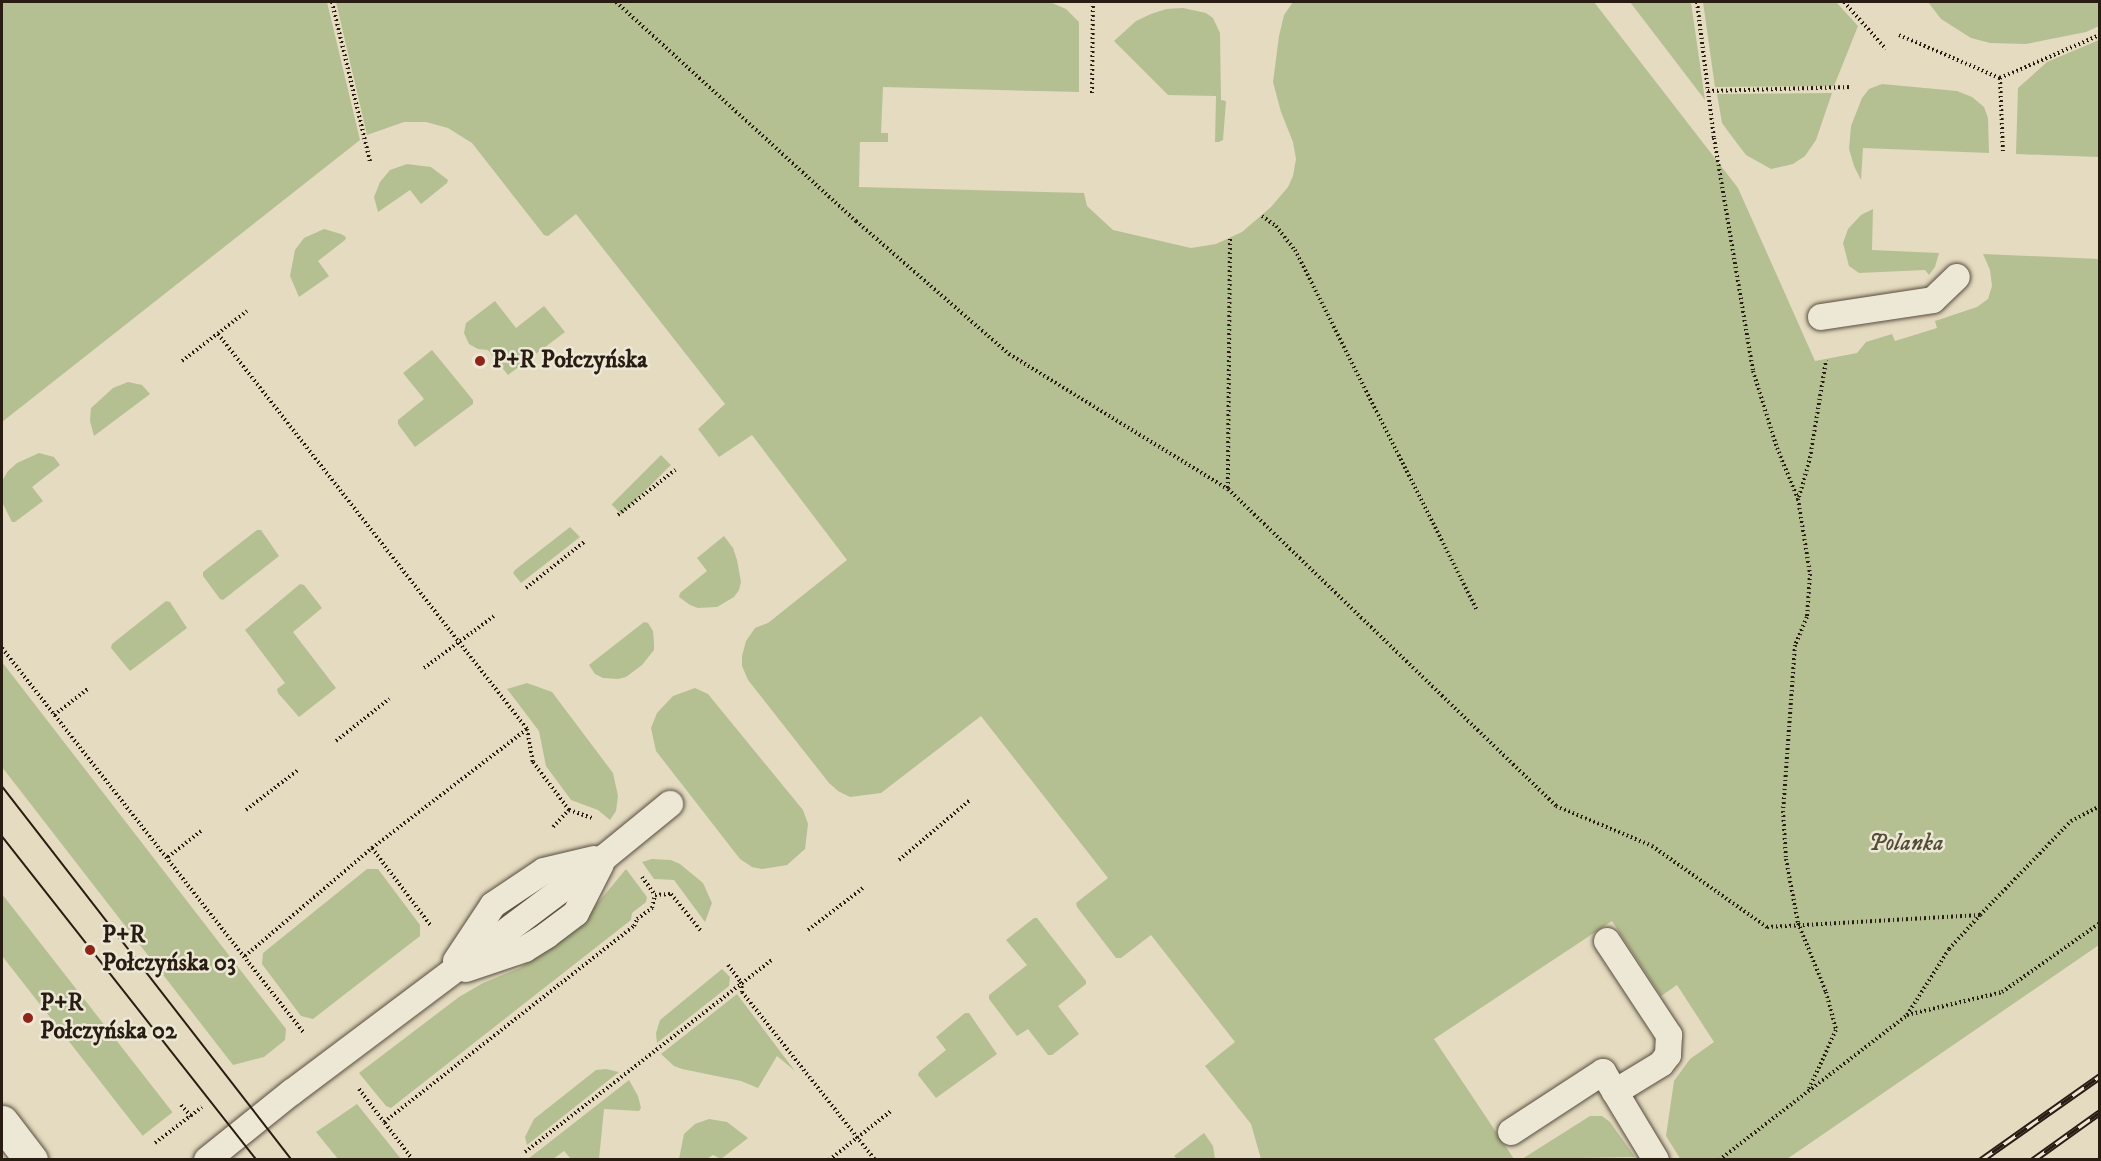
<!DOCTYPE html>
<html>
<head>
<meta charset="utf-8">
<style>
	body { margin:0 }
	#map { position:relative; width:2101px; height:1161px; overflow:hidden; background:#e4dbc0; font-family:"IM FELL DW Pica",serif }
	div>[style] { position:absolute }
	.green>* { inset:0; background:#b5c092; transform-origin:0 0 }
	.path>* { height:4px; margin-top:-2px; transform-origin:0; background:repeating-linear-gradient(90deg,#291c12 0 1.5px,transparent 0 4.5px) }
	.roads { filter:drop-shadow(0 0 2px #584c3e) drop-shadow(0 0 2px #584c3e) }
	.lane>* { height:26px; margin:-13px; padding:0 13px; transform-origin:13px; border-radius:13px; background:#ede8d6 }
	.secondary>* { height:33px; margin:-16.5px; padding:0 16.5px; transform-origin:16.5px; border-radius:16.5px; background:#ede8d6 }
	.tram>* { height:1.5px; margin:-0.75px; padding:0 0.75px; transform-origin:0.75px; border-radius:0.75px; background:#291c12 }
	.rail>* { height:7px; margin-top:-3.5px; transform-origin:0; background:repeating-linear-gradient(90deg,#ede8d6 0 14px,#291c12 0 28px); box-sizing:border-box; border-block:2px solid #291c12 }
	.dots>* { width:16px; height:16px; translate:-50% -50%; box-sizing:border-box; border:3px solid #ede8d6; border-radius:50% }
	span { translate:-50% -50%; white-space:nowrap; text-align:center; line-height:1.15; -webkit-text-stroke:5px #ede8d6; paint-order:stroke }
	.poi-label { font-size:24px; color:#291c12; font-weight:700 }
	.left { translate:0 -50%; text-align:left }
	.park-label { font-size:24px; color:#534d38; font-style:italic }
	.frame { position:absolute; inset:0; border:3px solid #291c12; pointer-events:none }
</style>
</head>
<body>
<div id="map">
	<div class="green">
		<div style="clip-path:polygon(2px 2px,327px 2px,360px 140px,2px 422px)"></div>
		<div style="clip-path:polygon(336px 2px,1050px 2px,1066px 9px,1079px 22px,1079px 92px,883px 87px,881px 133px,888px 133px,888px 142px,860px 142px,859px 187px,1084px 193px,1087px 206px,1113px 230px,1191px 248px,1216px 244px,1242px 232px,1271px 207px,1288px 187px,1293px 176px,1296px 159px,1293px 142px,1281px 112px,1273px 82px,1279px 36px,1284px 15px,1293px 2px,1594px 2px,1738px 188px,1815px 361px,1857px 353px,1866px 342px,1892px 334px,1895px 341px,1937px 328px,1935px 321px,1977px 307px,1988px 299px,1992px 286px,1990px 270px,1983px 254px,2099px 259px,2099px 945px,1787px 1159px,1681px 1160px,1666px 1136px,1674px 1081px,1690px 1059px,1714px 1042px,1677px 985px,1661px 996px,1612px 921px,1434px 1039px,1514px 1159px,1261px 1159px,1251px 1124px,1205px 1066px,1235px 1042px,1151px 935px,1121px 958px,1116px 958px,1077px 907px,1076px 903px,1108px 878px,981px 716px,881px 793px,850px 797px,838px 791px,829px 783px,748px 680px,742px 666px,742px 656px,746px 641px,755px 628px,768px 623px,847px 560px,752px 435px,719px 457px,698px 429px,725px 404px,576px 214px,548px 236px,544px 235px,472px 143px,448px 128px,426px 122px,404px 122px,367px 135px)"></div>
		<div style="clip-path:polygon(1630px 2px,1691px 2px,1705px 100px)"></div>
		<div style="clip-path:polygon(1703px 2px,1836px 2px,1858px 26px,1834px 86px,1715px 87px)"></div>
		<div style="clip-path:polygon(1928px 2px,2099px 2px,2099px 26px,2086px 32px,2026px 44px,1990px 43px,1971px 38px,1941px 19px)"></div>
		<div style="clip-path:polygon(1183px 8px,1206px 13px,1213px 18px,1220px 33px,1221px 100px,1226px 101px,1223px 140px,1219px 142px,1215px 142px,1216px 96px,1168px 95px,1114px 41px,1136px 21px,1151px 14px,1166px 9px)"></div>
		<div style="clip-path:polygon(2099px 40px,2099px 157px,2016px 154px,2018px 88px,2047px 62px)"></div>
		<div style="clip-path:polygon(1882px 84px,1957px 91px,1972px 97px,1984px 107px,1988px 118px,1989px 153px,1863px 148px,1861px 180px,1854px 166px,1849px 149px,1851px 126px,1862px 98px,1869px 89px)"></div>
		<div style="clip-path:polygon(1832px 93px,1816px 140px,1805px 156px,1793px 164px,1771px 169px,1746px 155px,1733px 138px,1722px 123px,1717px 94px)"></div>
		<div style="clip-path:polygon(407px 164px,431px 167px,448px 180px,447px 183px,421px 204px,410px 190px,378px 212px,374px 197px,380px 182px,390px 170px)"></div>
		<div style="clip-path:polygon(1873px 209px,1872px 250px,1939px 253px,1935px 267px,1929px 275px,1925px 270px,1859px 273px,1849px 266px,1843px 243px,1848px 229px,1861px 215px)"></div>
		<div style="clip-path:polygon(324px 229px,341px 234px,346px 237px,345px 240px,318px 261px,329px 276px,299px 297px,290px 276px,295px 250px,304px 238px)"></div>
		<div style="clip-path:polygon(495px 301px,516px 328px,544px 306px,565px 332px,508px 375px,488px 350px,478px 349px,469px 344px,464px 333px,466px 323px)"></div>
		<div style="clip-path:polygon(432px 350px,473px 400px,473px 404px,415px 447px,398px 424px,398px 420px,424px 399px,403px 373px)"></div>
		<div style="clip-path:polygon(128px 382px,142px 385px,150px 394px,94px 436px,90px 421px,91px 408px,113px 388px)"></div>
		<div style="clip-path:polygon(39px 453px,54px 457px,60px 465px,32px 487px,43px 501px,15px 522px,12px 522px,2px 502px,2px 481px,8px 471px,17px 463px)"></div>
		<div style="left:661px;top:455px;width:14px;height:70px;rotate:45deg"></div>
		<div style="clip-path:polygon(570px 527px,580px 537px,521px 583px,513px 573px,515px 570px)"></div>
		<div style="clip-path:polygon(257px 530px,261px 530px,279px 556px,223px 600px,220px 599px,203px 576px,203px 572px)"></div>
		<div style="clip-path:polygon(724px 536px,733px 548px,737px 560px,741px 582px,739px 590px,734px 597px,717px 607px,698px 608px,690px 605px,679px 597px,680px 593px,707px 571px,697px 558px)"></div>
		<div style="clip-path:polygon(300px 584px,304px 585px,322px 608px,293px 632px,336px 688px,299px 717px,278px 693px,277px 689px,285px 683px,245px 630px)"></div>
		<div style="clip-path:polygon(166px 601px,170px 602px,187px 628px,130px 671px,111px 648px,112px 644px)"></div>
		<div style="clip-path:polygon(644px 622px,648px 623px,653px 631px,654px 643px,654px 650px,642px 665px,626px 677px,618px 679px,603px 678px,595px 674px,589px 665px)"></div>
		<div style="clip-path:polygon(2px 662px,286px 1029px,285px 1040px,264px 1057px,233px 1065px,2px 767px)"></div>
		<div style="clip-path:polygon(527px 683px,552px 692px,613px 773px,618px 796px,616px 811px,610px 820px,598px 810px,571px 800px,546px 766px,539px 731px,507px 689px)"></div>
		<div style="clip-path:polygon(695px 688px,708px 694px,803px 810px,808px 824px,805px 849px,787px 865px,762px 869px,752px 867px,740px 859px,656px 751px,651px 728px,657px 713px,673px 696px)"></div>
		<div style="clip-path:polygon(652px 859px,671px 860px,680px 864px,703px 883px,712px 903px,705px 922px,674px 880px,654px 879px,642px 862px)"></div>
		<div style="clip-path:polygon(367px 869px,378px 869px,420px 925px,420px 936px,313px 1019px,301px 1016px,262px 964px,263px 953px)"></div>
		<div style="clip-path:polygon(626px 869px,647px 897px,646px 902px,632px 913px,631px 920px,391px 1108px,386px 1106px,359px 1073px,459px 997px,483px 983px,520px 968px,576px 929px)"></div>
		<div style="left:2px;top:894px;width:277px;height:38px;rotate:52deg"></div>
		<div style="clip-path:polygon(1034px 918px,1037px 918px,1086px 981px,1086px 984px,1058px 1006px,1079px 1034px,1052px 1055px,1048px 1055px,1028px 1029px,1017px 1036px,989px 999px,989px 995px,1027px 965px,1006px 940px)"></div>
		<div style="clip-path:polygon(722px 969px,730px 977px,729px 986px,657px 1043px,656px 1033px,660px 1020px)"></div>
		<div style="clip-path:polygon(737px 994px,795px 1071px,777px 1056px,758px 1088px,741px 1081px,682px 1069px,674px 1066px,661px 1054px)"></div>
		<div style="clip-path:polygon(965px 1013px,969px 1013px,997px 1054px,936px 1098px,918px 1075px,919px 1072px,946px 1050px,936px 1037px)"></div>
		<div style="clip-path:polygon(606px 1069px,619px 1072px,527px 1145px,525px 1137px,534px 1119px,596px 1070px)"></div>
		<div style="clip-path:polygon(629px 1080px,638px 1096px,641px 1108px,639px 1111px,604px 1109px,599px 1159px,571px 1159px,564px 1151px,553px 1159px,528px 1159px)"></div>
		<div style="clip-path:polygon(357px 1104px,401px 1159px,338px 1159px,316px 1132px)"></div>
		<div style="clip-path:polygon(1590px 1116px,1602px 1116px,1610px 1122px,1635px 1157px,1522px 1159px)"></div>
		<div style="clip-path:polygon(709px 1119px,727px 1122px,748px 1138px,721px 1159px,713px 1155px,707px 1159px,679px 1159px,684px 1134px,695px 1124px)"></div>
		<div style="clip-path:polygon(1204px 1133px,1213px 1146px,1215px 1159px,1177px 1159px,1174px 1156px)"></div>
	</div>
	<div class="path">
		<div style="left:332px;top:2px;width:164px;rotate:76.6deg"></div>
		<div style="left:616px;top:2px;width:325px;rotate:42.4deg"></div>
		<div style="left:856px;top:221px;width:203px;rotate:41deg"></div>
		<div style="left:1009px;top:354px;width:257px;rotate:31.7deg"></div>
		<div style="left:1697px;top:2px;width:137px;rotate:82.9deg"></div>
		<div style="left:1714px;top:138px;width:236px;rotate:80.5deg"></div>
		<div style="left:1753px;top:371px;width:81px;rotate:72.7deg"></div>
		<div style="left:1777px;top:448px;width:55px;rotate:67.6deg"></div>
		<div style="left:1798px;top:499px;width:76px;rotate:80.9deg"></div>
		<div style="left:1810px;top:574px;width:43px;rotate:94deg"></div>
		<div style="left:1807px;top:617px;width:30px;rotate:113deg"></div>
		<div style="left:1795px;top:645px;width:166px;rotate:94.1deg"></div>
		<div style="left:1783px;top:811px;width:48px;rotate:86.4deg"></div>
		<div style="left:1786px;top:859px;width:65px;rotate:79.4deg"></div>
		<div style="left:1798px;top:923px;width:74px;rotate:67.9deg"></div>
		<div style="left:1826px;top:992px;width:39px;rotate:75deg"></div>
		<div style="left:1836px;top:1030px;width:65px;rotate:114.6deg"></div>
		<div style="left:1844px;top:2px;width:63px;rotate:48.2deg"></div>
		<div style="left:1899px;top:35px;width:110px;rotate:23.1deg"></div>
		<div style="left:2000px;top:78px;width:76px;rotate:87.7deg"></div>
		<div style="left:2000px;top:78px;width:109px;rotate:-23.3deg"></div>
		<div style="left:1708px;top:91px;width:144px;rotate:-1.6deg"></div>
		<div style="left:1092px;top:93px;width:91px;rotate:-89.4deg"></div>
		<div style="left:1262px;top:216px;width:17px;rotate:36deg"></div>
		<div style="left:1276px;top:226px;width:31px;rotate:52deg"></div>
		<div style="left:1295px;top:250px;width:403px;rotate:63.2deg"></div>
		<div style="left:1230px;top:239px;width:250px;rotate:90.5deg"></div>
		<div style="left:1228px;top:489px;width:456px;rotate:44deg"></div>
		<div style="left:1556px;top:806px;width:104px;rotate:22.6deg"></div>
		<div style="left:1652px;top:846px;width:141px;rotate:35.2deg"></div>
		<div style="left:1767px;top:927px;width:213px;rotate:-3.2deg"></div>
		<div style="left:218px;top:334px;width:502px;rotate:51.96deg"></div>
		<div style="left:527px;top:729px;width:34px;rotate:80deg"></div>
		<div style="left:533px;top:762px;width:60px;rotate:53.1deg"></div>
		<div style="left:569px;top:810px;width:24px;rotate:19deg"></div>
		<div style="left:182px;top:361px;width:82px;rotate:-37.6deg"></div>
		<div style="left:1799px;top:497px;width:41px;rotate:-74.2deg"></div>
		<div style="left:1810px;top:458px;width:99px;rotate:-80.7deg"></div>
		<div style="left:618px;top:515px;width:73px;rotate:-38.3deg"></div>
		<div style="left:526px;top:588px;width:74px;rotate:-38.4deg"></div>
		<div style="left:2px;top:648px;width:489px;rotate:51.9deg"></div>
		<div style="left:424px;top:668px;width:87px;rotate:-36.6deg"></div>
		<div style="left:54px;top:715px;width:44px;rotate:-37.6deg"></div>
		<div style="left:336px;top:741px;width:68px;rotate:-38.4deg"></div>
		<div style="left:246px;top:810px;width:66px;rotate:-37.6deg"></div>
		<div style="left:553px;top:827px;width:23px;rotate:-47deg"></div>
		<div style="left:372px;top:848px;width:195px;rotate:-37.5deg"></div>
		<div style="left:168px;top:857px;width:42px;rotate:-38.2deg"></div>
		<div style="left:899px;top:860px;width:93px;rotate:-40.2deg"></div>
		<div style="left:642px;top:877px;width:22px;rotate:54deg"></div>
		<div style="left:655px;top:895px;width:16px;rotate:-4deg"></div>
		<div style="left:671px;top:894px;width:48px;rotate:51deg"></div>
		<div style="left:808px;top:930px;width:69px;rotate:-37.4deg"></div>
		<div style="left:245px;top:956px;width:167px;rotate:-40.4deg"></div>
		<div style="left:372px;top:848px;width:98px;rotate:52.9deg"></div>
		<div style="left:728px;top:965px;width:21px;rotate:53deg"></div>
		<div style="left:741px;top:982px;width:10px;rotate:84deg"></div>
		<div style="left:742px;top:992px;width:214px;rotate:51.6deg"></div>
		<div style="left:1907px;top:1015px;width:98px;rotate:-13.6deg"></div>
		<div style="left:2002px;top:992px;width:120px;rotate:-35.1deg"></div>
		<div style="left:359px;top:1089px;width:41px;rotate:52.9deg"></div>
		<div style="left:181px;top:1105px;width:15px;rotate:48deg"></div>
		<div style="left:155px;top:1143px;width:59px;rotate:-37.5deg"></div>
		<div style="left:525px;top:1152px;width:313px;rotate:-37.9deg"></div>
		<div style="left:413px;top:1160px;width:48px;rotate:-127.3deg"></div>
		<div style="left:384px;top:1122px;width:318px;rotate:-38.1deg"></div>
		<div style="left:634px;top:926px;width:8px;rotate:-67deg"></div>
		<div style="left:637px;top:919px;width:19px;rotate:-36deg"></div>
		<div style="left:652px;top:908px;width:13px;rotate:-77deg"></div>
		<div style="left:829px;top:1160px;width:80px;rotate:-38.4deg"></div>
		<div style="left:1719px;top:1160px;width:237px;rotate:-37.6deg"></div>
		<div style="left:1907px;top:1015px;width:78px;rotate:-57.5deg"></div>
		<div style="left:1949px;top:949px;width:46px;rotate:-47.6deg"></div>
		<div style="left:1980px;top:915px;width:131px;rotate:-45.9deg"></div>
		<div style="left:2071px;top:821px;width:33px;rotate:-27deg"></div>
	</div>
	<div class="roads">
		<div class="lane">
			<div style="left:1821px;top:317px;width:113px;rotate:-8.6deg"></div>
			<div style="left:1933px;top:300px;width:33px;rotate:-44deg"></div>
			<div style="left:1607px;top:941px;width:113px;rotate:56.6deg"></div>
			<div style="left:1669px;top:1035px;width:20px;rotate:93deg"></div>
			<div style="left:1668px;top:1055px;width:11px;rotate:128deg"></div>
			<div style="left:1661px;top:1064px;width:54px;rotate:148.7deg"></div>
			<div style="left:1615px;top:1092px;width:79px;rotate:58.9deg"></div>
			<div style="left:456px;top:961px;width:67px;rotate:-56.5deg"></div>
			<div style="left:493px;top:905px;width:61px;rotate:-33.7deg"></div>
			<div style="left:544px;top:871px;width:51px;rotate:-13.5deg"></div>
			<div style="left:466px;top:969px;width:62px;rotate:-18.7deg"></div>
			<div style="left:525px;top:949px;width:26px;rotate:-32deg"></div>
			<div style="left:547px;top:935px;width:36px;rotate:-37deg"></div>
			<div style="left:576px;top:913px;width:55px;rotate:-63deg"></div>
			<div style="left:1511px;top:1132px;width:110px;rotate:-33.1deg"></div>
			<div style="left:1603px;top:1072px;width:23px;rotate:59deg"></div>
			<div style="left:207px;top:1160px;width:109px;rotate:-38.7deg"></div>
			<div style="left:292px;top:1092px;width:391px;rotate:-36.9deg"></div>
			<div style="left:605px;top:857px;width:84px;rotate:-39.2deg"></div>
		</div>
		<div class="secondary">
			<div style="left:2px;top:1122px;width:48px;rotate:52.7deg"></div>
		</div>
	</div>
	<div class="tram">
		<div style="left:2px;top:786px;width:473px;rotate:52.2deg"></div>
		<div style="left:2px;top:836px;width:412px;rotate:51.8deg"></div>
	</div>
	<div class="rail">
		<div style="left:1981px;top:1160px;width:146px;rotate:-35.2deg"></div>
		<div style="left:2033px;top:1160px;width:82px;rotate:-35.6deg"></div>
	</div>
	<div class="dots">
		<div style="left:480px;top:361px;background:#8f2418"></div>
		<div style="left:90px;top:950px;background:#8f2418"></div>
		<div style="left:28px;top:1018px;background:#8f2418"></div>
	</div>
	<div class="poi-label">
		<span class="left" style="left:492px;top:361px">P+R Połczyńska</span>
		<span class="left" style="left:102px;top:950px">P+R<br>Połczyńska 03</span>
		<span class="left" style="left:40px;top:1018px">P+R<br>Połczyńska 02</span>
	</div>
	<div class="park-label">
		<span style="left:1906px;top:844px">Polanka</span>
	</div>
	<div class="frame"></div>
</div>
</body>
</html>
